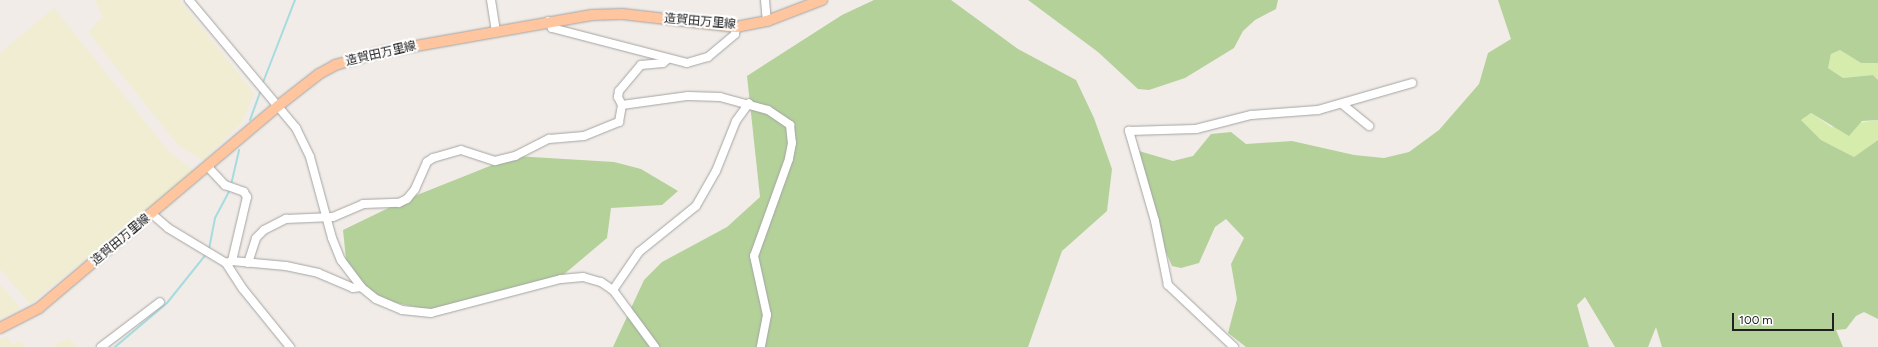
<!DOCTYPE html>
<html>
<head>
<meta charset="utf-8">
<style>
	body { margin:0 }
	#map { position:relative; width:1878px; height:347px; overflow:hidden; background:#f1ece7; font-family:Figtree,"Noto Sans JP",sans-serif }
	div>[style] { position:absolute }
	.farmland>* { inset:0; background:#f0edd2 }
	.grass>* { inset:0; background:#d6ecac }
	.forest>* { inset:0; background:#b4d19a }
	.stream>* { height:2px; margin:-1px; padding:0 1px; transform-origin:1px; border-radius:1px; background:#a6dcdf }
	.roads { filter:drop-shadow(0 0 1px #a4a4a4) drop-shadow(0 0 1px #a4a4a4) }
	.minor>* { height:8px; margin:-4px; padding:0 4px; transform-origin:4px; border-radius:4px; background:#fff }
	.major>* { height:10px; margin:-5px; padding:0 5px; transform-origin:5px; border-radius:5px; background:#fec59e }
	span { translate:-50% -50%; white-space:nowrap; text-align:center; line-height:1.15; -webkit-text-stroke:4px #fff; paint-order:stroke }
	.street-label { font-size:12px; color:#202020 }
	.scale { position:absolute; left:1732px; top:313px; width:102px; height:18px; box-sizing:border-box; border:2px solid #202020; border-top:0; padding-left:5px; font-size:12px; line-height:14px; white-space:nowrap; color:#202020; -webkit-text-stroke:3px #fff; paint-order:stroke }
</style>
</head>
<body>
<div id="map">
	<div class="farmland">
		<div style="clip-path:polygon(95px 0,179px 0,254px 93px,242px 122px,203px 161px,178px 145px,88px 32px,103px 16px)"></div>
		<div style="clip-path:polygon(54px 8px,170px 153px,195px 171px,30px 304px,0 269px,0 53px)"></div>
		<div style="clip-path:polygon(0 284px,21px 309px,0 319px)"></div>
		<div style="clip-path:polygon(6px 336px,12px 344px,20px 341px,26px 347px,0 347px,0 340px)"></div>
		<div style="clip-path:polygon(69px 338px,77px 347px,52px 347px)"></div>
	</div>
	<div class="grass">
		<div style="clip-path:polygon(1840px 50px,1861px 63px,1878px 63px,1878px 80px,1873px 75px,1843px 78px,1828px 68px,1831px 54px)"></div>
		<div style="clip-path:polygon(1811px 113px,1831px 127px,1878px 120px,1878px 140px,1854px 157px,1821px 140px,1801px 120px)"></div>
	</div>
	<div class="forest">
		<div style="clip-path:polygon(874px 0,951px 0,1018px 49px,1076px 80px,1094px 118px,1112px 169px,1107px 211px,1062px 251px,1028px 347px,613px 347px,644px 280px,662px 262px,727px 227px,760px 197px,747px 76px,842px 15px)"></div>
		<div style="clip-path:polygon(1028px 0,1278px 0,1276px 9px,1255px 20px,1243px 31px,1234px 48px,1185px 78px,1149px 90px,1138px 89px,1098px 52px)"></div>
		<div style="clip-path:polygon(1498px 0,1878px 0,1878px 63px,1861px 63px,1840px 50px,1831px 54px,1828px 68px,1843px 78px,1873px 75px,1878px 80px,1878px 120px,1862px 121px,1849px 136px,1811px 113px,1801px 120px,1821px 140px,1854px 157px,1878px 140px,1878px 319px,1864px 312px,1856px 316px,1846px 329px,1836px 330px,1843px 347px,1662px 347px,1656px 327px,1648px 347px,1615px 347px,1585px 297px,1577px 305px,1589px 347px,1246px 347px,1228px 333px,1237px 299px,1231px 264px,1244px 238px,1226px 219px,1215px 227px,1199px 263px,1181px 268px,1172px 266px,1161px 241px,1139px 151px,1173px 161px,1193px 156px,1211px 134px,1231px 132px,1246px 144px,1292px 141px,1354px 155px,1384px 158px,1409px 152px,1439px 130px,1479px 84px,1488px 53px,1511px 39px)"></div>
		<div style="clip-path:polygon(515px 156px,614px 162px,641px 169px,678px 191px,662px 205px,611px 208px,607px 238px,556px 281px,440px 312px,376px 299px,347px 269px,343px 230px,407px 199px)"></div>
	</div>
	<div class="stream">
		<div style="left:262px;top:85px;width:91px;rotate:-68.8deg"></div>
		<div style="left:250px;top:120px;width:33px;rotate:-70deg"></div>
		<div style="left:231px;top:185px;width:36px;rotate:-77deg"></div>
		<div style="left:209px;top:249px;width:32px;rotate:-79deg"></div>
		<div style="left:215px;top:218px;width:32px;rotate:-62deg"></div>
		<div style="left:115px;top:347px;width:68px;rotate:-40.2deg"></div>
		<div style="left:167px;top:303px;width:64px;rotate:-51.3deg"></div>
	</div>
	<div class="roads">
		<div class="minor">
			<div style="left:189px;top:0;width:167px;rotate:50.1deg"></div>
			<div style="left:296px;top:128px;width:32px;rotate:64deg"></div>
			<div style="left:310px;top:157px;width:84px;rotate:74.8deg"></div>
			<div style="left:332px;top:238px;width:24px;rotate:68deg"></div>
			<div style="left:341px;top:260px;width:34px;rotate:53deg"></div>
			<div style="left:361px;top:287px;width:19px;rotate:39deg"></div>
			<div style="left:376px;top:299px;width:28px;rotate:23deg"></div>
			<div style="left:402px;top:310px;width:29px;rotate:6deg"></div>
			<div style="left:431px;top:313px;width:134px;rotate:-14.7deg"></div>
			<div style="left:561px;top:279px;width:22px;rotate:-5deg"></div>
			<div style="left:583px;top:277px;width:19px;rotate:16deg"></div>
			<div style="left:601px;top:282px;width:14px;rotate:34deg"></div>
			<div style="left:613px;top:290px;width:71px;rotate:53.6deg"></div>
			<div style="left:491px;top:0;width:32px;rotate:81deg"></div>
			<div style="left:765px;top:0;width:21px;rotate:85deg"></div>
			<div style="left:548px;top:21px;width:8px;rotate:60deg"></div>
			<div style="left:552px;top:28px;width:139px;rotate:14.5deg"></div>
			<div style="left:687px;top:63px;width:22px;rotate:-16deg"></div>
			<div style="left:708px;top:57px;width:35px;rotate:-40deg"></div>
			<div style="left:735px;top:34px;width:7px;rotate:-82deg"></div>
			<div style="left:1342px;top:104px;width:35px;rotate:39deg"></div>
			<div style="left:622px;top:105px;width:67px;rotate:-7.8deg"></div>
			<div style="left:688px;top:96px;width:32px;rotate:2deg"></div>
			<div style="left:720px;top:97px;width:50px;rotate:15.2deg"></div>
			<div style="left:768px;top:110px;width:27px;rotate:34deg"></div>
			<div style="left:790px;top:125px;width:18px;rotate:84deg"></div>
			<div style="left:792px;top:143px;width:16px;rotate:101deg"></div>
			<div style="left:789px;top:159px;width:103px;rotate:109.8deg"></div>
			<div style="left:754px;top:256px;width:60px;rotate:77.6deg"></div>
			<div style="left:767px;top:315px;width:33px;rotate:101deg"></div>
			<div style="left:208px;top:167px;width:25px;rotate:47deg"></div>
			<div style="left:225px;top:185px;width:20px;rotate:20deg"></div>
			<div style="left:244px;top:192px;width:6px;rotate:59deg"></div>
			<div style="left:247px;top:197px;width:66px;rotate:103.2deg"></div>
			<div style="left:152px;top:214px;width:21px;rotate:41deg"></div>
			<div style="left:168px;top:228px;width:68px;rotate:31.1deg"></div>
			<div style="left:226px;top:263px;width:31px;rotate:57deg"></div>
			<div style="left:243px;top:289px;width:75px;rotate:51deg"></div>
			<div style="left:226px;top:263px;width:6px;rotate:-18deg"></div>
			<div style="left:232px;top:261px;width:54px;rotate:5.3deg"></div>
			<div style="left:286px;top:266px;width:33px;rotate:12deg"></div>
			<div style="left:318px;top:273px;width:38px;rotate:23deg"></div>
			<div style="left:353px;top:288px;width:8px;rotate:-7deg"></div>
			<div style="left:248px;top:263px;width:26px;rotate:-72deg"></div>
			<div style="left:256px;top:238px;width:11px;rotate:-45deg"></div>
			<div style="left:264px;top:230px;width:25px;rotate:-27deg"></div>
			<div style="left:286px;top:219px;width:47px;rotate:-2.4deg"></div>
			<div style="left:333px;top:217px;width:33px;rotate:-23deg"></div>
			<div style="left:363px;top:204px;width:36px;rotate:-2deg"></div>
			<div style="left:399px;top:203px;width:9px;rotate:-27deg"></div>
			<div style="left:407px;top:199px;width:13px;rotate:-51deg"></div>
			<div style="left:415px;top:189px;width:30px;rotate:-66deg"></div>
			<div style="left:427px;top:162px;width:7px;rotate:-34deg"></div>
			<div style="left:433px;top:158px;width:29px;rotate:-16deg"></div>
			<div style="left:461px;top:150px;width:36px;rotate:18deg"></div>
			<div style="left:495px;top:161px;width:21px;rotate:-14deg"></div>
			<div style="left:515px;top:156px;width:38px;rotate:-27deg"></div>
			<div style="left:549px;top:139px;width:35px;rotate:-5deg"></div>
			<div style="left:584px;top:136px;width:38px;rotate:-22deg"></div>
			<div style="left:619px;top:122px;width:17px;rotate:-80deg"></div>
			<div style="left:622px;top:105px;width:9px;rotate:-117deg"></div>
			<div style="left:618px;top:97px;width:6px;rotate:-81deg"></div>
			<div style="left:619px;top:91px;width:34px;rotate:-50deg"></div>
			<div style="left:641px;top:65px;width:22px;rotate:-5deg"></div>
			<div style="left:663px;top:63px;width:6px;rotate:-39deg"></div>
			<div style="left:613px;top:290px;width:46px;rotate:-55.6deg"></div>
			<div style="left:639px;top:252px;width:73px;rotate:-38.9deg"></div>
			<div style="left:696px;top:206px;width:40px;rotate:-60.3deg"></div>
			<div style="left:716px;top:171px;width:54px;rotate:-68.2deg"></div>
			<div style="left:736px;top:121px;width:22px;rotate:-54deg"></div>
			<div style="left:101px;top:347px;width:74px;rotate:-37.3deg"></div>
			<div style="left:1234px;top:347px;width:91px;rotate:-136.8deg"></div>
			<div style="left:1168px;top:285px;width:65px;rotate:-101.5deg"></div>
			<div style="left:1155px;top:221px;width:94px;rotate:-106.1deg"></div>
			<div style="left:1129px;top:131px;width:67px;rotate:-1.7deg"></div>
			<div style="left:1196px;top:129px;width:57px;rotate:-14.3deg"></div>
			<div style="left:1251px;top:115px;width:67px;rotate:-4.3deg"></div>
			<div style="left:1318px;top:110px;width:98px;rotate:-16deg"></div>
		</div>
		<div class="major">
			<div style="left:0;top:328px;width:44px;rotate:-27.1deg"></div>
			<div style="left:39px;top:308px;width:313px;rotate:-40.2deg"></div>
			<div style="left:278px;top:106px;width:52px;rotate:-38deg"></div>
			<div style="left:319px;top:74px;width:18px;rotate:-29deg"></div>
			<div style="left:335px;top:65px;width:49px;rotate:-15.5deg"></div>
			<div style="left:382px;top:52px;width:213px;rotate:-10deg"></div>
			<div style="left:592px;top:15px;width:30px;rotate:-2deg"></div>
			<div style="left:622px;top:14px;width:115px;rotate:6.5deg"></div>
			<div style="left:736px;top:27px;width:32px;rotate:-11deg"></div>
			<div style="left:767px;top:21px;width:59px;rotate:-20.9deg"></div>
		</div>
	</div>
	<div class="street-label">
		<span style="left:700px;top:22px;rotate:5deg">造賀田万里線</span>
		<span style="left:381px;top:54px;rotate:-13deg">造賀田万里線</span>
		<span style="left:121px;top:240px;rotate:-40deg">造賀田万里線</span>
	</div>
	<div class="scale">100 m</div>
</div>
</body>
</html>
